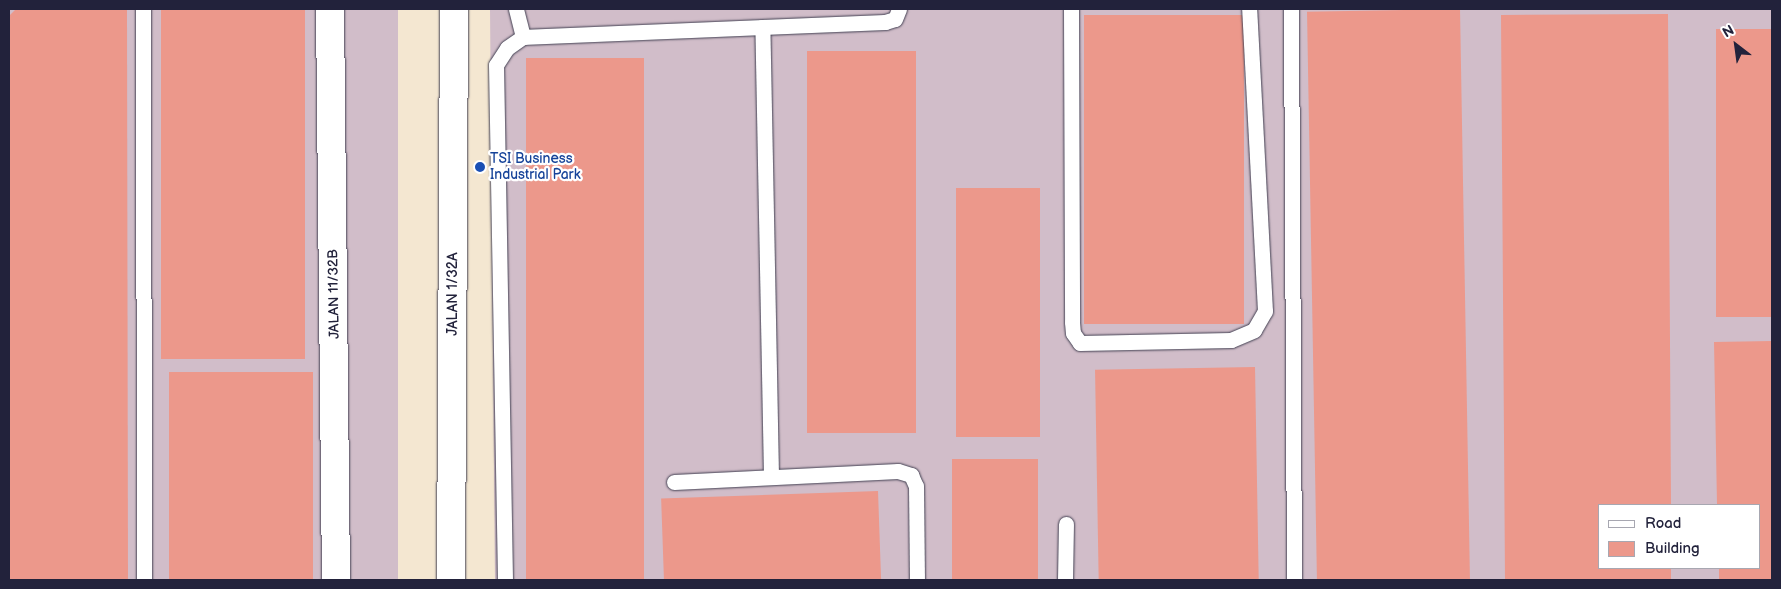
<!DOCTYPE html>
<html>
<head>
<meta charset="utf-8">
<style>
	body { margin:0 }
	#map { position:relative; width:1781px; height:589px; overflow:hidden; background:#f4e7d1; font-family:"Balsamiq Sans",sans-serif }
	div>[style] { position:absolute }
	.industrial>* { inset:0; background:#d1bdc9; transform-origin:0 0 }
	.building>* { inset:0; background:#ec988b; transform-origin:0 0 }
	.roads { filter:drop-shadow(0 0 1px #424052) drop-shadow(0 0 1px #424052) }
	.service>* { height:15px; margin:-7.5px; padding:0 7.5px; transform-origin:7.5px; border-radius:7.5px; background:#fff }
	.minor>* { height:28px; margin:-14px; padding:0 14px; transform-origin:14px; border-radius:14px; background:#fff }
	.tertiary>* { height:28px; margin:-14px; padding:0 14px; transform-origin:14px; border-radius:14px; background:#fff }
	.dots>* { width:14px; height:14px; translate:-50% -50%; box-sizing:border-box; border:2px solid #fff; border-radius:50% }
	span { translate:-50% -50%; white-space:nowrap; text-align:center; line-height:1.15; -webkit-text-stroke:4.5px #fff; paint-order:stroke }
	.transit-label { font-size:14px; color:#164399 }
	.left { translate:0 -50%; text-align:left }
	.street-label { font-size:14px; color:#22223b }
	.frame { position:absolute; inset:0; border:10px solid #22223b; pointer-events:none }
	.legend { position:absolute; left:1598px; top:504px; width:162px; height:65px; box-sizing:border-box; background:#fff; border:1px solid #a7a7b1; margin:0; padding:6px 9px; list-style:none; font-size:15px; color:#22223b }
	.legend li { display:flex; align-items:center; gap:10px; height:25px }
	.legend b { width:25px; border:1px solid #a7a7b1 }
	.north { position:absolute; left:1711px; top:20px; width:50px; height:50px; -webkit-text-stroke:4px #fff; paint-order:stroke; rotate:330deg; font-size:14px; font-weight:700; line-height:20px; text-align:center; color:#22223b }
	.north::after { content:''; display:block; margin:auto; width:18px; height:22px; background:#22223b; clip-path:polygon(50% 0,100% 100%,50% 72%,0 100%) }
</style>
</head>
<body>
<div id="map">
	<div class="industrial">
		<div style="left:9px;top:9px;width:389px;height:571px"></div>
		<div style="clip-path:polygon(evenodd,490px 9px,1772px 9px,1772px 580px,495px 580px,490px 9px,1600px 505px,1760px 505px,1760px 568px,1600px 568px,1600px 505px)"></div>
	</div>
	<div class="building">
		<div style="clip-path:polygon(16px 9px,127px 9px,128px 580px,9px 580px,9px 16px)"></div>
		<div style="left:161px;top:9px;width:144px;height:350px"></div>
		<div style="left:1460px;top:9px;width:571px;height:153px;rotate:89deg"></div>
		<div style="clip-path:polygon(1668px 14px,1671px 505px,1600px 505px,1600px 568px,1671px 568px,1671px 580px,1505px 580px,1501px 15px)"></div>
		<div style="left:1244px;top:15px;width:309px;height:160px;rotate:90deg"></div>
		<div style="left:1716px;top:29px;width:56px;height:288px"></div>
		<div style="left:807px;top:51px;width:109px;height:382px"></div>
		<div style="left:644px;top:58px;width:522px;height:118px;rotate:90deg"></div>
		<div style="left:1040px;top:188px;width:249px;height:84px;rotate:90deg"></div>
		<div style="clip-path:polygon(1772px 341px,1772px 580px,1719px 580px,1719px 568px,1760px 568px,1760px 505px,1717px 505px,1714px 342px)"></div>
		<div style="left:1255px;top:367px;width:213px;height:160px;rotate:89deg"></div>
		<div style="left:169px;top:372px;width:144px;height:208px"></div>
		<div style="left:1038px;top:459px;width:121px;height:86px;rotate:90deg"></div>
		<div style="left:878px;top:491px;width:89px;height:217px;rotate:88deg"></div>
	</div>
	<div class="roads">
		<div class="service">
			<div style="left:143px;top:9px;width:571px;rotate:89.9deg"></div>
			<div style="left:516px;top:9px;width:29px;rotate:76deg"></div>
			<div style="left:1071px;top:9px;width:313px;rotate:89.8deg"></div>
			<div style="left:1072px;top:322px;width:11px;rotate:85deg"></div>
			<div style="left:1073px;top:333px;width:12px;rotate:55deg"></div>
			<div style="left:1080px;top:343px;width:151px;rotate:-1.1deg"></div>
			<div style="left:1231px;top:340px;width:25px;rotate:-23deg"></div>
			<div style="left:1254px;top:330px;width:22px;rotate:-60deg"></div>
			<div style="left:1265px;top:311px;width:302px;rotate:-93deg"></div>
			<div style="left:1291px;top:9px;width:571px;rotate:89.7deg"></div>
			<div style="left:771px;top:476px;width:449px;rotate:-91.1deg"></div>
			<div style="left:762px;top:27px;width:123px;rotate:-2.3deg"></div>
			<div style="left:885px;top:22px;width:10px;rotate:-17deg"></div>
			<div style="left:895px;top:19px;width:11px;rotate:-68deg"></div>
			<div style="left:674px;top:482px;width:224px;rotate:-2.8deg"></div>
			<div style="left:898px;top:471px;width:14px;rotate:17deg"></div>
			<div style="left:911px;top:475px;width:12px;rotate:66deg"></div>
			<div style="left:916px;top:486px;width:94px;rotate:89.4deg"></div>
			<div style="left:505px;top:580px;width:515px;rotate:-91deg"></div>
			<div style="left:496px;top:65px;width:20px;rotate:-57deg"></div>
			<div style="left:507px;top:48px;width:19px;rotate:-35deg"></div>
			<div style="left:523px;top:37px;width:239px;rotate:-2.4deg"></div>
			<div style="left:1065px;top:580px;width:56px;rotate:-89deg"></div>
		</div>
		<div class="minor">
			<div style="left:330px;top:9px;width:571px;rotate:89.4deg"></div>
		</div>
		<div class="tertiary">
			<div style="left:451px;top:580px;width:571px;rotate:-89.7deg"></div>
		</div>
	</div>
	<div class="dots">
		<div style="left:480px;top:167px;background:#1a4fb4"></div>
	</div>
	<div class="transit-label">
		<span class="left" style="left:490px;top:167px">TSI Business<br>Industrial Park</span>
	</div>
	<div class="street-label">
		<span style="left:334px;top:294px;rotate:-91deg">JALAN 11/32B</span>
		<span style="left:453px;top:294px;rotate:-90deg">JALAN 1/32A</span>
	</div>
	<div class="frame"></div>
	<ul class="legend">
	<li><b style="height:6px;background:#fff"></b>Road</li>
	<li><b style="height:14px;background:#ec988b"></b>Building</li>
	</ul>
	<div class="north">N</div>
</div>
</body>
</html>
